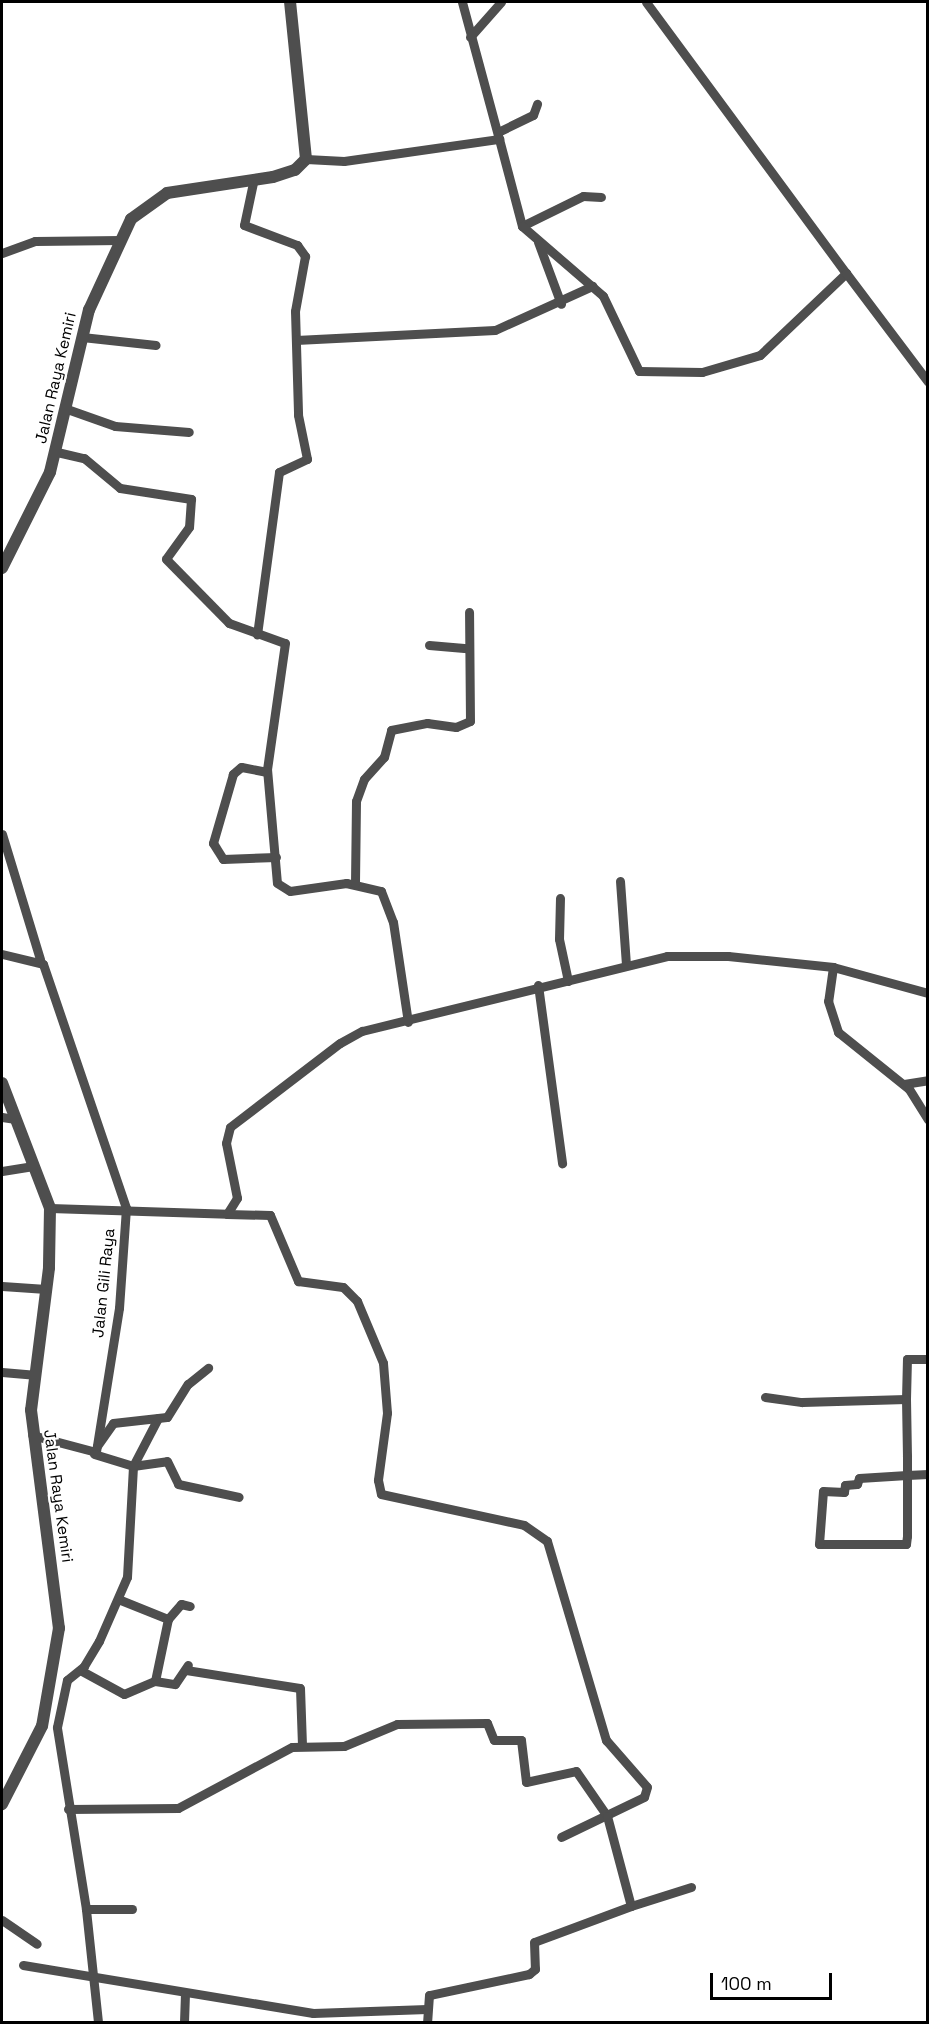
<!DOCTYPE html>
<html>
<head>
<meta charset="utf-8">
<style>
	body { margin:0 }
	#map { position:relative; width:929px; height:2024px; overflow:hidden; background:#fff; font-family:"Space Grotesk",sans-serif }
	div>[style] { position:absolute }
	.minor>* { height:9px; margin:-4.5px; padding:0 4.5px; transform-origin:4.5px; border-radius:4.5px; background:#4e4e4e }
	.tertiary>* { height:12px; margin:-6px; padding:0 6px; transform-origin:6px; border-radius:6px; background:#4e4e4e }
	span { translate:-50% -50%; white-space:nowrap; text-align:center; line-height:1.15; -webkit-text-stroke:4.5px #fff; paint-order:stroke }
	.street-label { font-size:16px; color:#000 }
	.frame { position:absolute; inset:0; border:3px solid #000; pointer-events:none }
	.scale { position:absolute; left:710px; top:1973px; width:122px; height:27px; box-sizing:border-box; border:3px solid #000; border-top:0; padding-left:8px; font-size:18px; line-height:21px; white-space:nowrap; color:#000; -webkit-text-stroke:4px #fff; paint-order:stroke }
</style>
</head>
<body>
<div id="map">
	<div class="minor">
		<div style="left:462px;top:2px;width:142px;rotate:74.9deg"></div>
		<div style="left:646px;top:2px;width:337px;rotate:53.6deg"></div>
		<div style="left:470px;top:37px;width:47px;rotate:-48.5deg"></div>
		<div style="left:498px;top:132px;width:39px;rotate:-26deg"></div>
		<div style="left:533px;top:115px;width:12px;rotate:-70deg"></div>
		<div style="left:306px;top:159px;width:38px;rotate:3deg"></div>
		<div style="left:344px;top:161px;width:157px;rotate:-8.1deg"></div>
		<div style="left:499px;top:139px;width:90px;rotate:75.2deg"></div>
		<div style="left:522px;top:226px;width:68px;rotate:-26.2deg"></div>
		<div style="left:583px;top:196px;width:18px;rotate:3deg"></div>
		<div style="left:254px;top:178px;width:48px;rotate:102deg"></div>
		<div style="left:244px;top:225px;width:57px;rotate:20.7deg"></div>
		<div style="left:297px;top:245px;width:14px;rotate:54deg"></div>
		<div style="left:305px;top:256px;width:56px;rotate:100.3deg"></div>
		<div style="left:295px;top:311px;width:104px;rotate:88.3deg"></div>
		<div style="left:298px;top:415px;width:45px;rotate:78.4deg"></div>
		<div style="left:307px;top:459px;width:31px;rotate:155deg"></div>
		<div style="left:279px;top:472px;width:164px;rotate:97.7deg"></div>
		<div style="left:522px;top:226px;width:107px;rotate:40.8deg"></div>
		<div style="left:603px;top:296px;width:83px;rotate:64.4deg"></div>
		<div style="left:639px;top:371px;width:63px;rotate:0.9deg"></div>
		<div style="left:702px;top:372px;width:60px;rotate:-16.3deg"></div>
		<div style="left:760px;top:355px;width:119px;rotate:-43.6deg"></div>
		<div style="left:846px;top:273px;width:136px;rotate:53deg"></div>
		<div style="left:538px;top:242px;width:66px;rotate:69.6deg"></div>
		<div style="left:2px;top:253px;width:35px;rotate:-20deg"></div>
		<div style="left:35px;top:241px;width:86px;rotate:-0.7deg"></div>
		<div style="left:82px;top:337px;width:74px;rotate:6.2deg"></div>
		<div style="left:296px;top:340px;width:199px;rotate:-2.9deg"></div>
		<div style="left:495px;top:330px;width:107px;rotate:-24.4deg"></div>
		<div style="left:67px;top:409px;width:51px;rotate:19.5deg"></div>
		<div style="left:115px;top:426px;width:74px;rotate:4.6deg"></div>
		<div style="left:57px;top:452px;width:28px;rotate:13deg"></div>
		<div style="left:84px;top:458px;width:47px;rotate:39.8deg"></div>
		<div style="left:120px;top:488px;width:72px;rotate:8.8deg"></div>
		<div style="left:191px;top:499px;width:28px;rotate:94deg"></div>
		<div style="left:189px;top:527px;width:39px;rotate:126deg"></div>
		<div style="left:166px;top:559px;width:90px;rotate:45.5deg"></div>
		<div style="left:229px;top:623px;width:59px;rotate:19.7deg"></div>
		<div style="left:285px;top:643px;width:127px;rotate:98.1deg"></div>
		<div style="left:267px;top:769px;width:114px;rotate:85deg"></div>
		<div style="left:277px;top:883px;width:15px;rotate:32deg"></div>
		<div style="left:290px;top:891px;width:57px;rotate:-8.1deg"></div>
		<div style="left:346px;top:883px;width:36px;rotate:13deg"></div>
		<div style="left:381px;top:891px;width:33px;rotate:69deg"></div>
		<div style="left:393px;top:922px;width:101px;rotate:81.5deg"></div>
		<div style="left:429px;top:645px;width:38px;rotate:5deg"></div>
		<div style="left:267px;top:772px;width:26px;rotate:-169deg"></div>
		<div style="left:241px;top:767px;width:11px;rotate:139deg"></div>
		<div style="left:233px;top:774px;width:72px;rotate:106.2deg"></div>
		<div style="left:213px;top:843px;width:19px;rotate:58deg"></div>
		<div style="left:223px;top:859px;width:53px;rotate:-2.2deg"></div>
		<div style="left:2px;top:834px;width:131px;rotate:73.1deg"></div>
		<div style="left:620px;top:881px;width:84px;rotate:85.9deg"></div>
		<div style="left:355px;top:883px;width:82px;rotate:-89.3deg"></div>
		<div style="left:356px;top:801px;width:23px;rotate:-70deg"></div>
		<div style="left:364px;top:779px;width:30px;rotate:-48deg"></div>
		<div style="left:384px;top:757px;width:28px;rotate:-75deg"></div>
		<div style="left:391px;top:730px;width:37px;rotate:-11deg"></div>
		<div style="left:427px;top:723px;width:29px;rotate:8deg"></div>
		<div style="left:456px;top:727px;width:15px;rotate:-23deg"></div>
		<div style="left:470px;top:721px;width:109px;rotate:-90.5deg"></div>
		<div style="left:560px;top:898px;width:41px;rotate:91.4deg"></div>
		<div style="left:559px;top:939px;width:43px;rotate:77.9deg"></div>
		<div style="left:2px;top:954px;width:42px;rotate:13.7deg"></div>
		<div style="left:43px;top:964px;width:258px;rotate:71.2deg"></div>
		<div style="left:126px;top:1208px;width:100px;rotate:94deg"></div>
		<div style="left:119px;top:1308px;width:146px;rotate:99.1deg"></div>
		<div style="left:96px;top:1452px;width:66px;rotate:-165.1deg"></div>
		<div style="left:833px;top:967px;width:98px;rotate:15.3deg"></div>
		<div style="left:538px;top:985px;width:180px;rotate:82.3deg"></div>
		<div style="left:904px;top:1084px;width:24px;rotate:-9deg"></div>
		<div style="left:2px;top:1117px;width:12px;rotate:9deg"></div>
		<div style="left:2px;top:1171px;width:30px;rotate:-9deg"></div>
		<div style="left:50px;top:1208px;width:177px;rotate:1.9deg"></div>
		<div style="left:227px;top:1214px;width:19px;rotate:-58deg"></div>
		<div style="left:237px;top:1198px;width:56px;rotate:-101.3deg"></div>
		<div style="left:226px;top:1143px;width:16px;rotate:-76deg"></div>
		<div style="left:230px;top:1127px;width:138px;rotate:-37.4deg"></div>
		<div style="left:340px;top:1043px;width:25px;rotate:-29deg"></div>
		<div style="left:362px;top:1031px;width:314px;rotate:-13.8deg"></div>
		<div style="left:667px;top:956px;width:61px"></div>
		<div style="left:728px;top:956px;width:106px;rotate:6deg"></div>
		<div style="left:833px;top:967px;width:34px;rotate:98deg"></div>
		<div style="left:828px;top:1001px;width:33px;rotate:72deg"></div>
		<div style="left:838px;top:1032px;width:91px;rotate:38.8deg"></div>
		<div style="left:909px;top:1089px;width:36px;rotate:58deg"></div>
		<div style="left:227px;top:1214px;width:43px;rotate:1.3deg"></div>
		<div style="left:270px;top:1215px;width:72px;rotate:67deg"></div>
		<div style="left:298px;top:1281px;width:45px;rotate:7.6deg"></div>
		<div style="left:343px;top:1287px;width:20px;rotate:45deg"></div>
		<div style="left:357px;top:1301px;width:67px;rotate:67.2deg"></div>
		<div style="left:383px;top:1363px;width:50px;rotate:85.4deg"></div>
		<div style="left:387px;top:1413px;width:68px;rotate:97.7deg"></div>
		<div style="left:378px;top:1480px;width:14px;rotate:78deg"></div>
		<div style="left:381px;top:1494px;width:146px;rotate:12.2deg"></div>
		<div style="left:524px;top:1525px;width:28px;rotate:35deg"></div>
		<div style="left:547px;top:1541px;width:208px;rotate:73.5deg"></div>
		<div style="left:606px;top:1740px;width:62px;rotate:48.9deg"></div>
		<div style="left:647px;top:1787px;width:10px;rotate:107deg"></div>
		<div style="left:644px;top:1797px;width:92px;rotate:154.3deg"></div>
		<div style="left:2px;top:1286px;width:44px;rotate:3.9deg"></div>
		<div style="left:2px;top:1372px;width:32px;rotate:5deg"></div>
		<div style="left:765px;top:1397px;width:37px;rotate:8deg"></div>
		<div style="left:802px;top:1402px;width:104px;rotate:-1.7deg"></div>
		<div style="left:906px;top:1399px;width:40px;rotate:-88.6deg"></div>
		<div style="left:907px;top:1359px;width:21px"></div>
		<div style="left:906px;top:1399px;width:57px;rotate:89deg"></div>
		<div style="left:907px;top:1456px;width:80px;rotate:90deg"></div>
		<div style="left:907px;top:1536px;width:8px;rotate:97deg"></div>
		<div style="left:906px;top:1544px;width:87px;rotate:180deg"></div>
		<div style="left:819px;top:1544px;width:53px;rotate:-85.7deg"></div>
		<div style="left:823px;top:1491px;width:21px;rotate:3deg"></div>
		<div style="left:844px;top:1492px;width:7px;rotate:-82deg"></div>
		<div style="left:845px;top:1485px;width:12px;rotate:-5deg"></div>
		<div style="left:857px;top:1484px;width:6px;rotate:-72deg"></div>
		<div style="left:859px;top:1478px;width:48px;rotate:-3.6deg"></div>
		<div style="left:907px;top:1475px;width:21px;rotate:-3deg"></div>
		<div style="left:97px;top:1446px;width:28px;rotate:-55deg"></div>
		<div style="left:113px;top:1423px;width:54px;rotate:-6.3deg"></div>
		<div style="left:167px;top:1417px;width:39px;rotate:-58deg"></div>
		<div style="left:188px;top:1384px;width:26px;rotate:-39deg"></div>
		<div style="left:94px;top:1454px;width:41px;rotate:17.1deg"></div>
		<div style="left:133px;top:1466px;width:34px;rotate:-8deg"></div>
		<div style="left:167px;top:1461px;width:25px;rotate:64deg"></div>
		<div style="left:178px;top:1484px;width:62px;rotate:12deg"></div>
		<div style="left:118px;top:1599px;width:54px;rotate:21.8deg"></div>
		<div style="left:168px;top:1619px;width:20px;rotate:-49deg"></div>
		<div style="left:181px;top:1604px;width:9px;rotate:13deg"></div>
		<div style="left:80px;top:1670px;width:50px;rotate:28.6deg"></div>
		<div style="left:124px;top:1694px;width:34px;rotate:-23deg"></div>
		<div style="left:155px;top:1681px;width:20px;rotate:9deg"></div>
		<div style="left:175px;top:1684px;width:23px;rotate:-56deg"></div>
		<div style="left:186px;top:1670px;width:115px;rotate:9deg"></div>
		<div style="left:300px;top:1688px;width:57px;rotate:88deg"></div>
		<div style="left:155px;top:1681px;width:63px;rotate:-78.2deg"></div>
		<div style="left:68px;top:1809px;width:110px;rotate:-0.5deg"></div>
		<div style="left:178px;top:1808px;width:129px;rotate:-28.2deg"></div>
		<div style="left:292px;top:1747px;width:52px;rotate:-1.1deg"></div>
		<div style="left:344px;top:1746px;width:57px;rotate:-22.5deg"></div>
		<div style="left:397px;top:1724px;width:90px;rotate:-0.6deg"></div>
		<div style="left:487px;top:1723px;width:18px;rotate:68deg"></div>
		<div style="left:494px;top:1740px;width:27px"></div>
		<div style="left:521px;top:1740px;width:42px;rotate:83.2deg"></div>
		<div style="left:526px;top:1782px;width:51px;rotate:-12.4deg"></div>
		<div style="left:576px;top:1771px;width:55px;rotate:55.4deg"></div>
		<div style="left:607px;top:1816px;width:93px;rotate:75.1deg"></div>
		<div style="left:631px;top:1906px;width:103px;rotate:159.6deg"></div>
		<div style="left:534px;top:1942px;width:27px;rotate:88deg"></div>
		<div style="left:535px;top:1969px;width:8px;rotate:140deg"></div>
		<div style="left:529px;top:1974px;width:102px;rotate:168.1deg"></div>
		<div style="left:429px;top:1995px;width:27px;rotate:94deg"></div>
		<div style="left:631px;top:1906px;width:63px;rotate:-17.6deg"></div>
		<div style="left:86px;top:1909px;width:46px"></div>
		<div style="left:2px;top:1920px;width:42px;rotate:34.4deg"></div>
		<div style="left:23px;top:1965px;width:294px;rotate:9.4deg"></div>
		<div style="left:313px;top:2013px;width:114px;rotate:-2deg"></div>
		<div style="left:98px;top:2022px;width:114px;rotate:-96.1deg"></div>
		<div style="left:86px;top:1909px;width:184px;rotate:-99.1deg"></div>
		<div style="left:57px;top:1727px;width:48px;rotate:-78deg"></div>
		<div style="left:67px;top:1680px;width:22px;rotate:-39deg"></div>
		<div style="left:84px;top:1666px;width:29px;rotate:-59deg"></div>
		<div style="left:99px;top:1641px;width:70px;rotate:-66.4deg"></div>
		<div style="left:127px;top:1577px;width:111px;rotate:-86.9deg"></div>
		<div style="left:133px;top:1466px;width:54px;rotate:-62.5deg"></div>
		<div style="left:184px;top:2022px;width:29px;rotate:-88deg"></div>
	</div>
	<div class="tertiary">
		<div style="left:2px;top:568px;width:107px;rotate:-63.4deg"></div>
		<div style="left:50px;top:472px;width:167px;rotate:-76.5deg"></div>
		<div style="left:89px;top:310px;width:100px;rotate:-65.2deg"></div>
		<div style="left:131px;top:219px;width:44px;rotate:-35.8deg"></div>
		<div style="left:167px;top:193px;width:107px;rotate:-8.6deg"></div>
		<div style="left:273px;top:177px;width:23px;rotate:-18deg"></div>
		<div style="left:295px;top:170px;width:16px;rotate:-45deg"></div>
		<div style="left:306px;top:159px;width:158px;rotate:-95.8deg"></div>
		<div style="left:2px;top:1083px;width:134px;rotate:69deg"></div>
		<div style="left:50px;top:1208px;width:60px;rotate:91deg"></div>
		<div style="left:49px;top:1268px;width:143px;rotate:97.2deg"></div>
		<div style="left:31px;top:1410px;width:220px;rotate:82.7deg"></div>
		<div style="left:59px;top:1628px;width:99px;rotate:99.8deg"></div>
		<div style="left:42px;top:1726px;width:88px;rotate:117.1deg"></div>
	</div>
	<div class="street-label">
		<span style="left:56px;top:378px;rotate:-77deg">Jalan Raya Kemiri</span>
		<span style="left:104px;top:1283px;rotate:-84deg">Jalan Gili Raya</span>
		<span style="left:58px;top:1496px;rotate:82deg">Jalan Raya Kemiri</span>
	</div>
	<div class="frame"></div>
	<div class="scale">100 m</div>
</div>
</body>
</html>
